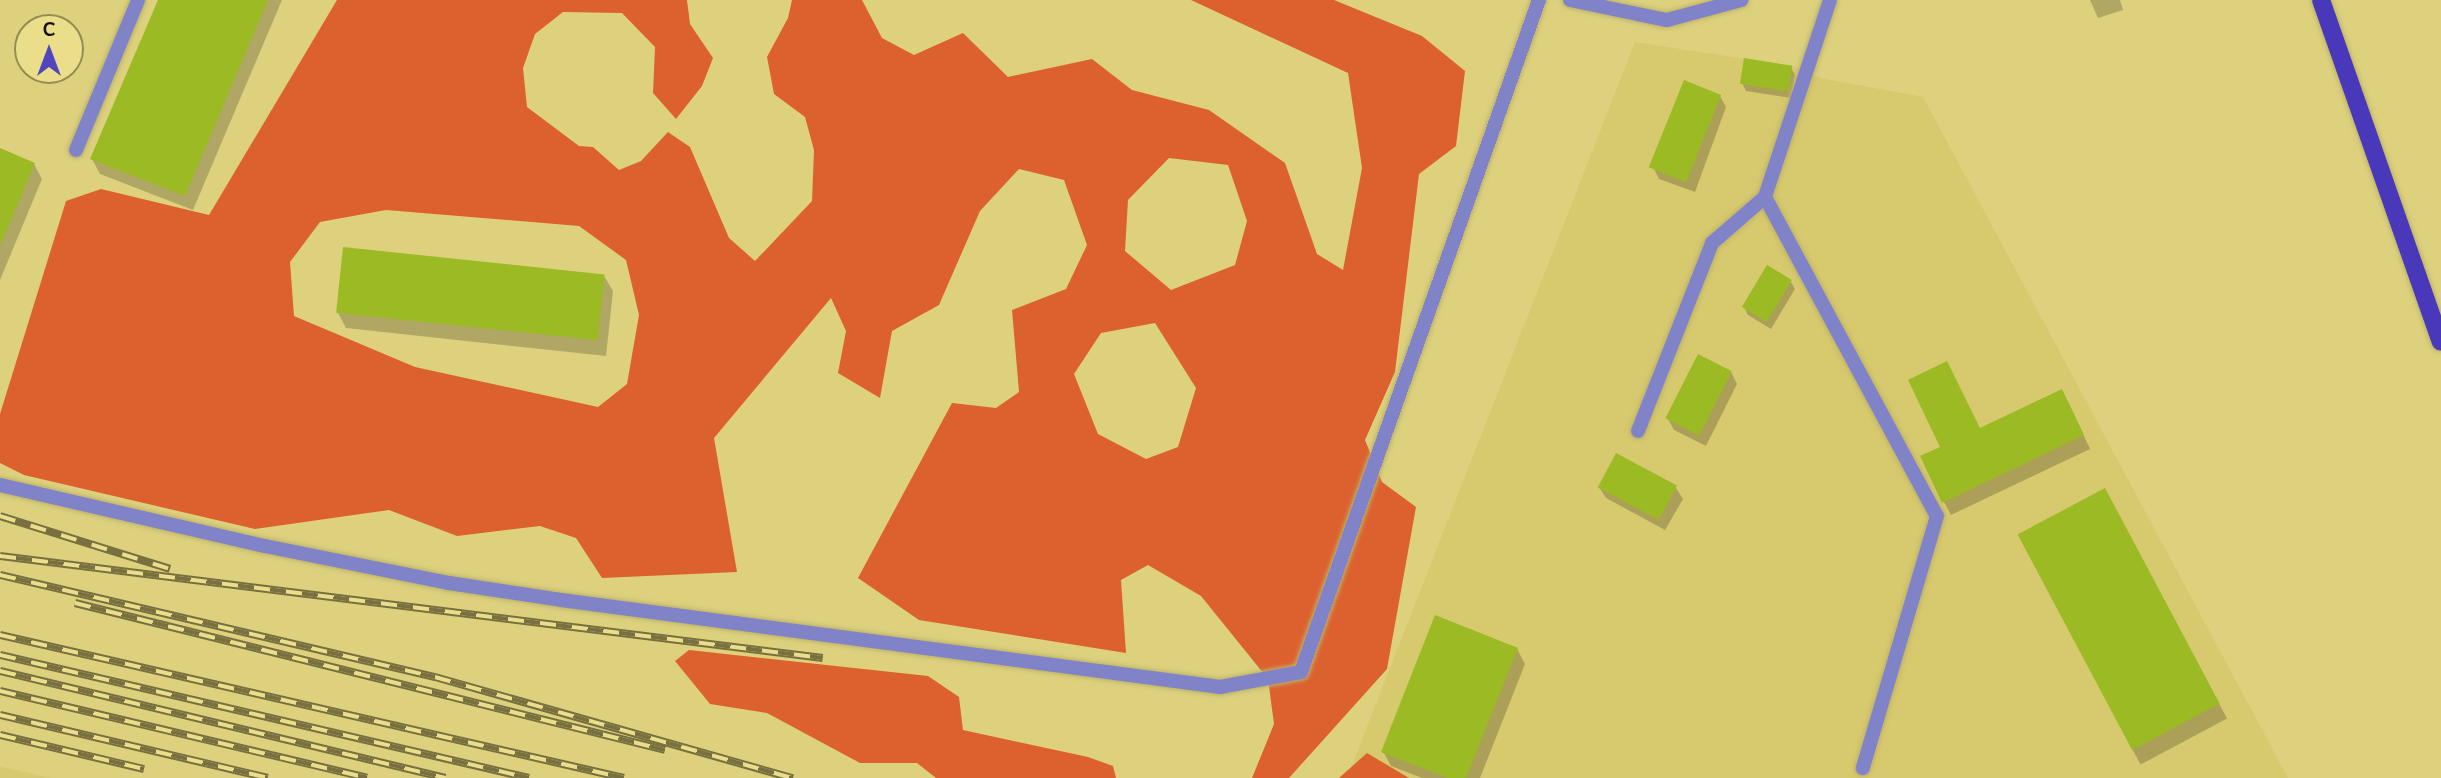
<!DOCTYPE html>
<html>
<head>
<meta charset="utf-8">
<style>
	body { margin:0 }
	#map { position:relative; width:2441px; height:778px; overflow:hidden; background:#ddd17e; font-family:"Nunito Sans",sans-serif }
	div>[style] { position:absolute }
	.built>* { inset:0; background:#d7c96e }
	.forest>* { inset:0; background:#dd612e }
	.shadow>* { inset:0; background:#0003; transform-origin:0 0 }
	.building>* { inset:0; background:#9cba23; transform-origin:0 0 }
	.roads { filter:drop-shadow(0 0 2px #bdb26a) drop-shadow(0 0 2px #bdb26a) }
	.lane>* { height:14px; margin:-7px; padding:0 7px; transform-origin:7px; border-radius:7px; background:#8083c8 }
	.primary>* { height:18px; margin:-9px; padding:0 9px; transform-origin:9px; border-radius:9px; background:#4938ba }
	.rail>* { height:8px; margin-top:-4px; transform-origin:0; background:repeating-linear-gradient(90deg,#eade8b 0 16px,#78703f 0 32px); box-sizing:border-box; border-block:2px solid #78703f }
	span { translate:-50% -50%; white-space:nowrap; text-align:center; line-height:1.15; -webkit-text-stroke:5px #eade8b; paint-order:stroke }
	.north { position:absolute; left:14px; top:14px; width:70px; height:70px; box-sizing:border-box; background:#eade8b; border:2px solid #958c53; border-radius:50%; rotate:0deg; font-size:19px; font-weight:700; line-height:28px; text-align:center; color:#151100 }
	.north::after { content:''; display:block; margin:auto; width:24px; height:32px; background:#5046bd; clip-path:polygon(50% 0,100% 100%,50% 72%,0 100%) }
</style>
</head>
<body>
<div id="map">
	<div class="built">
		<div style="clip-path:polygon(1635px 42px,1792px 66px,1820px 78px,1923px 97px,2288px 778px,1347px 778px)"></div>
		<div style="clip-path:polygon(0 767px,2px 767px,51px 778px,0 778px)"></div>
	</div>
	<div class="forest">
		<div style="clip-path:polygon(evenodd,337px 0,687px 0,690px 24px,713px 58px,702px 86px,676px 119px,653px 93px,655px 47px,622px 13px,563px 12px,535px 34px,523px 68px,527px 107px,579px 146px,593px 147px,619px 170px,641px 161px,668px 132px,690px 147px,729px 238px,755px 261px,812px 201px,814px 150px,805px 117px,774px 94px,767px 57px,788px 18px,792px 0,862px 0,882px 38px,914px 55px,963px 33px,1008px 77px,1092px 59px,1132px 90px,1209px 110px,1285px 163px,1317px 254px,1343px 270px,1362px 168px,1348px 73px,1191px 0,1334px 0,1422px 36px,1465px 71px,1456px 146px,1419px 174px,1395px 372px,1365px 440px,1382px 482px,1416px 507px,1387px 669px,1289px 778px,1252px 778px,1274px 724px,1268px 679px,1201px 596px,1148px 565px,1121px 580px,1126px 653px,919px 620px,858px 578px,952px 403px,996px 408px,1019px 392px,1012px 310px,1066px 289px,1087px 245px,1064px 180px,1019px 169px,980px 211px,939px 305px,892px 331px,880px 398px,838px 373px,846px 331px,831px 298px,714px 438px,737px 572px,602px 578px,576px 538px,540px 526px,457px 536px,389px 510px,255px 529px,24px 475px,0 463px,0 414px,66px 201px,101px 189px,209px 215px,337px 0,1169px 158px,1228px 165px,1247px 221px,1235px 265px,1171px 290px,1125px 251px,1128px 200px,1169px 158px,337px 0,386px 210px,579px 226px,626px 260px,639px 315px,627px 384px,598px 407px,415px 367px,294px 316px,290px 262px,320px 222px,386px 210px,337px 0,1155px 323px,1196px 388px,1178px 447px,1146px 459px,1098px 434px,1074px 374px,1101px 333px,1155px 323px)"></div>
		<div style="clip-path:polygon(689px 650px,928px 676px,959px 697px,963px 730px,1088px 757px,1113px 766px,1116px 778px,936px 778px,917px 763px,860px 763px,767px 713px,710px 704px,675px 661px)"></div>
		<div style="clip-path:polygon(1367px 753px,1409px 778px,1339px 778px)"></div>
	</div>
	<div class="shadow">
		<div style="clip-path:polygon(160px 0,282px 0,193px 210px,100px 174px,92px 159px)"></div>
		<div style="clip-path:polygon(2090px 0,2120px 0,2123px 10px,2098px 18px)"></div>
		<div style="clip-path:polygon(1791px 68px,1795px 75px,1791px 98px,1746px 91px,1742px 83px)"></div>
		<div style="clip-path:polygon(1720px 96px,1726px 107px,1695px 192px,1659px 179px,1653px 167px)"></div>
		<div style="clip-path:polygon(0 150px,34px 164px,42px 179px,0 280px)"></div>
		<div style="clip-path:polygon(604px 276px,613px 291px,606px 356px,346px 328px,338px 313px)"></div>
		<div style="clip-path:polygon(1791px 282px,1795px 289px,1771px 329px,1748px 315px,1744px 307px)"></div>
		<div style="clip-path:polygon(1731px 372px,1737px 384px,1706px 446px,1674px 430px,1668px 419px)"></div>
		<div style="clip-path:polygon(2069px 404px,2090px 449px,1951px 515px,1944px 502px,1943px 447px,1980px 430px)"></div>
		<div style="clip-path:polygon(1617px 455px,1676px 488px,1683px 499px,1665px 530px,1606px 498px,1599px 487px)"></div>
		<div style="left:2113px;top:504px;width:243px;height:98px;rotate:62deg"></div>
		<div style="clip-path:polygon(1517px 649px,1525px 664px,1480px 778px,1422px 778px,1391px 766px,1383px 751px)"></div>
	</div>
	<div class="building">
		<div style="clip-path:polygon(158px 0,268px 0,185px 196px,90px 159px)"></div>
		<div style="left:1744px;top:58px;width:49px;height:26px;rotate:9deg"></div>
		<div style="left:1684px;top:80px;width:40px;height:94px;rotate:22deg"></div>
		<div style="clip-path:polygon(0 148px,35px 163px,0 246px)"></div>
		<div style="left:343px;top:247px;width:263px;height:66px;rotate:6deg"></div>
		<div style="left:1767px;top:265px;width:29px;height:49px;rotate:31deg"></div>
		<div style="left:1698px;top:354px;width:38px;height:72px;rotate:27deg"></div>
		<div style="clip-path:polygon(1947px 361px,1980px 428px,2062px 389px,2084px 435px,1942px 503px,1920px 456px,1940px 447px,1908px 380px)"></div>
		<div style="left:1616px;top:453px;width:69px;height:39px;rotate:28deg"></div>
		<div style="left:2105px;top:488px;width:244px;height:99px;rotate:62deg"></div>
		<div style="clip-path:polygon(1435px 615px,1518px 648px,1466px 778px,1448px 778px,1381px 752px)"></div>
	</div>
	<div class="roads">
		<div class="lane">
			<div style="left:1570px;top:0;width:99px;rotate:11.7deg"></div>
			<div style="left:1667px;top:20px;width:77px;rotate:-15.1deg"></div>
			<div style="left:1830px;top:0;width:207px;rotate:108.3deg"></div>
			<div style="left:1765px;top:197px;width:362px;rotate:61.7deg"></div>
			<div style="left:1937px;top:516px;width:263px;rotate:106.4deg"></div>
			<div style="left:76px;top:150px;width:162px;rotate:-67.5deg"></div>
			<div style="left:1638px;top:431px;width:202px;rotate:-68.5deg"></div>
			<div style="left:1712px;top:243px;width:70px;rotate:-41deg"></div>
			<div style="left:0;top:485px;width:272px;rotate:13deg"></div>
			<div style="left:265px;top:546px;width:188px;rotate:11.4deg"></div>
			<div style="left:449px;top:583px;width:113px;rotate:8.6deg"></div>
			<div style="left:561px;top:600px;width:665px;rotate:7.52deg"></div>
			<div style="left:1220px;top:687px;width:82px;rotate:-10.5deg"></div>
			<div style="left:1301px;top:672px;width:713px;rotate:-70.5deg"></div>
		</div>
		<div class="primary">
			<div style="left:2321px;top:0;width:362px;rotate:70.7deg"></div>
		</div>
	</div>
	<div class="rail">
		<div style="left:0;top:516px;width:178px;rotate:17.3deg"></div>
		<div style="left:0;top:556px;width:829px;rotate:7.07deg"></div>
		<div style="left:0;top:575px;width:447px;rotate:13.2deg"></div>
		<div style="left:435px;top:677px;width:372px;rotate:15.8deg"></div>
		<div style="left:75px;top:603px;width:608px;rotate:13.99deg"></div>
		<div style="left:0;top:635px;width:640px;rotate:12.91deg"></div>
		<div style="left:0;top:655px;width:543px;rotate:13.09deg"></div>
		<div style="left:0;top:671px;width:458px;rotate:13.5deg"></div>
		<div style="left:0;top:691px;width:377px;rotate:13.3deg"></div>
		<div style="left:0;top:715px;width:275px;rotate:13.2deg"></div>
		<div style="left:0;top:735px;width:148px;rotate:13.3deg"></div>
	</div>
	<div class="north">С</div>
</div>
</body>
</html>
